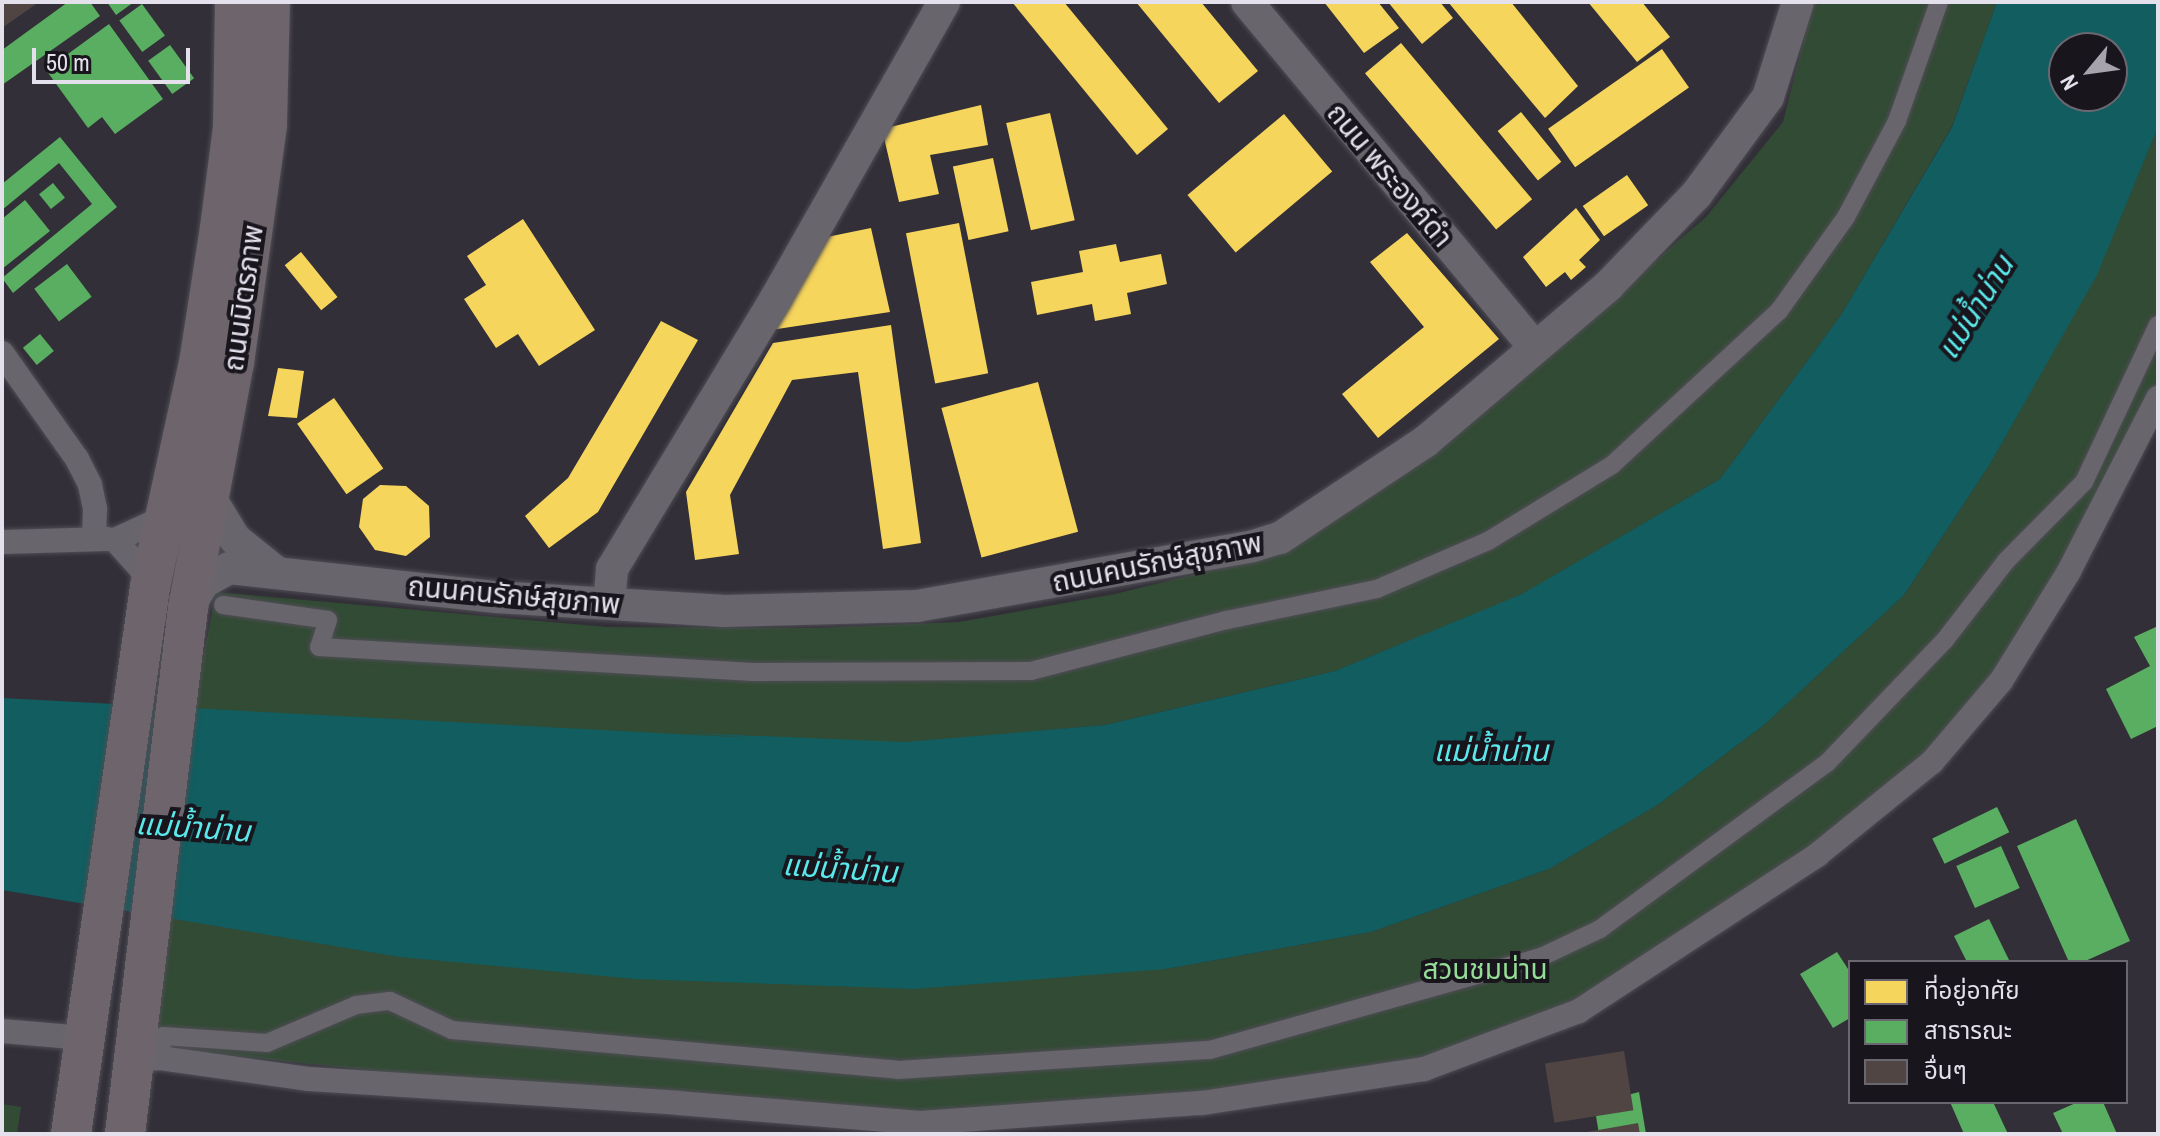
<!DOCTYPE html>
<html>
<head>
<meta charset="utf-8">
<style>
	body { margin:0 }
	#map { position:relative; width:2160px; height:1136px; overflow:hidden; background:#322f38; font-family:"Archivo Narrow","Noto Sans Thai",sans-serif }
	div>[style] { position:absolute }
	.green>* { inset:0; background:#324b34 }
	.water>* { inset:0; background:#115d5f }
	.homes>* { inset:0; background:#f6d55c; transform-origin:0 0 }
	.public>* { inset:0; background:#5aae61; transform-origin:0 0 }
	.building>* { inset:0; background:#504543; transform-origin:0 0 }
	.roads { filter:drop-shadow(0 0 2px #4f4d55) drop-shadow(0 0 2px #4f4d55) }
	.pedestrian>* { height:18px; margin:-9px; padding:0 9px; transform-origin:9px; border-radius:9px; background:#68656c }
	.minor>* { height:24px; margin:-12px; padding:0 12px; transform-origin:12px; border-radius:12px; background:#68656c }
	.tertiary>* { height:32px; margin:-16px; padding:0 16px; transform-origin:16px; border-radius:16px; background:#68656c }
	.primary>* { height:40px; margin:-20px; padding:0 20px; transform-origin:20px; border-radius:20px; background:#6e656c }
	span { translate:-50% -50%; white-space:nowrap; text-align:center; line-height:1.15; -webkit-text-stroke:8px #18151d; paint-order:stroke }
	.street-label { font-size:28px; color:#e4e1ec }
	.park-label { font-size:28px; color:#94dd96 }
	.water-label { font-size:30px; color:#5ae9eb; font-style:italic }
	.frame { position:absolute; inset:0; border:4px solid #e4e1ec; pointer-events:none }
	.legend { position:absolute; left:1848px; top:960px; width:280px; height:144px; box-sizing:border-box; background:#18151d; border:2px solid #6a6770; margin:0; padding:10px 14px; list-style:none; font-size:24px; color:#e4e1ec }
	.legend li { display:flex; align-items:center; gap:16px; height:40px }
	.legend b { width:40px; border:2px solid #6a6770 }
	.north { position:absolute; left:2048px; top:32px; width:80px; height:80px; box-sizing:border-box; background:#18151d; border:2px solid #6a6770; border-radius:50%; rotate:241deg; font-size:22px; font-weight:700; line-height:32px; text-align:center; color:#e4e1ec }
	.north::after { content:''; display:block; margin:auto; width:28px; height:36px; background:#a6a3ad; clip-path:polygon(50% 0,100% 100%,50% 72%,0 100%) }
	.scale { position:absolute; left:32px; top:48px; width:158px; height:36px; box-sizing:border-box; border:4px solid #e4e1ec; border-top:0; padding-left:10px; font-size:24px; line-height:28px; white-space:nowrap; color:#e4e1ec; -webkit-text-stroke:6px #18151d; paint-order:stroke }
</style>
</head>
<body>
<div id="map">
	<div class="green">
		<div style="clip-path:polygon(1813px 2px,1997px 2px,1952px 126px,1841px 315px,1720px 479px,1521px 595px,1335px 671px,1105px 725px,874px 746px,190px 725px,216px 592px,607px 627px,815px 628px,959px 622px,1115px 594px,1277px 554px,1592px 315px,1706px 217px,1783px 122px)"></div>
		<div style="clip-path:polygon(2158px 127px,2158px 398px,2068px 573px,1932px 762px,1579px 1011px,1409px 1072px,920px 1123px,678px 1103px,149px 1047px,169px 918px,1166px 969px,1371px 932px,1549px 869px,1659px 804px,1764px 725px,1904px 595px,1990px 464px,2096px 275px)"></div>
		<div style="clip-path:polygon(2px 1104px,21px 1107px,17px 1134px,2px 1134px)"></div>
	</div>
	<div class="water">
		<div style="clip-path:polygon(evenodd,1997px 2px,2158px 2px,2158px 127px,2097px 275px,1990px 464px,1904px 595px,1764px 725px,1659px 804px,1549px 869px,1371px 932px,1166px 969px,914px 989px,635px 979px,400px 957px,2px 890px,2px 698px,753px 738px,689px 733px,905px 742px,1105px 725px,1335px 671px,1522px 594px,1720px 479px,1841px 315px,1952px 127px,1997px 2px,2064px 48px,2112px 48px,2112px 96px,2064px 96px,2064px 48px)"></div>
	</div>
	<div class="homes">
		<div style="clip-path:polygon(1012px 2px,1064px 2px,1168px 129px,1137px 155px)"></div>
		<div style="clip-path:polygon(1136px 2px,1201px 2px,1258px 71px,1219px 103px)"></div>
		<div style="clip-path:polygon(1324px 2px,1378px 2px,1399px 28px,1364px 53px)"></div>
		<div style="clip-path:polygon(1388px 2px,1440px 2px,1453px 18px,1422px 44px)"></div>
		<div style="clip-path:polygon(1448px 2px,1511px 2px,1578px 86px,1545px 118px)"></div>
		<div style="clip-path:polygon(1588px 2px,1642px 2px,1670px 37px,1637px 62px)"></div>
		<div style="left:1401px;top:43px;width:204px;height:47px;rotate:50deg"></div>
		<div style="left:1662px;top:49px;width:47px;height:139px;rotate:55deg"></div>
		<div style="clip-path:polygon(981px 105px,988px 145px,930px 155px,939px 194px,899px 202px,882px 129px)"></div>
		<div style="left:1521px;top:112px;width:64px;height:30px;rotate:51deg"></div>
		<div style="left:1050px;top:113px;width:110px;height:45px;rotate:77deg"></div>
		<div style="left:1284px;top:114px;width:75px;height:126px;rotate:50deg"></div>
		<div style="left:993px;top:158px;width:75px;height:41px;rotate:78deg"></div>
		<div style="left:1627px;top:175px;width:37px;height:54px;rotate:55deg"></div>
		<div style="clip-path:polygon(1576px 208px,1600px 240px,1579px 260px,1586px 267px,1571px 280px,1565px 272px,1546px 287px,1523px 257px)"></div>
		<div style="clip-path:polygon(523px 219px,595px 330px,539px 366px,518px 334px,496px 348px,464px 299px,486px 285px,467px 256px)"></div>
		<div style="left:959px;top:223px;width:153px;height:54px;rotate:79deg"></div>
		<div style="clip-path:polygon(871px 228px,890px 312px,764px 331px,817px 239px)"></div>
		<div style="clip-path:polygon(1407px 233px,1499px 339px,1378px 438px,1342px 394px,1424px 327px,1370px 262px)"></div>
		<div style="clip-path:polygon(1116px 244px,1120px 262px,1161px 254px,1167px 284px,1127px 293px,1131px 314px,1095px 321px,1092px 304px,1037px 315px,1031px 282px,1083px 272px,1079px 251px)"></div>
		<div style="left:301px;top:252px;width:58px;height:21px;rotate:51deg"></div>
		<div style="clip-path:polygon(661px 321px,698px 340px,598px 512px,549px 548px,525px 516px,568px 478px)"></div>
		<div style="clip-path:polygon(891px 325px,921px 543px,883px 549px,858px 372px,792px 380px,730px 495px,739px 554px,695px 560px,686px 492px,773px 343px)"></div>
		<div style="clip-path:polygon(278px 368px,304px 371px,297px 418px,268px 416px)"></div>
		<div style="left:1038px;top:382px;width:155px;height:100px;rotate:75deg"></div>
		<div style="left:334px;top:398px;width:86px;height:45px;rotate:55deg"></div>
		<div style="clip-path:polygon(380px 485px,406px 486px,429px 506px,430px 537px,406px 556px,375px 550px,359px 527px,363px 499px)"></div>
	</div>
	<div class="public">
		<div style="clip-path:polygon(68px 2px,90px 2px,100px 16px,2px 85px,2px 50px)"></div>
		<div style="clip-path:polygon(107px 2px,134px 2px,116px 15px)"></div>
		<div style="left:142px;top:4px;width:39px;height:28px;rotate:54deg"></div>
		<div style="clip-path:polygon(109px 24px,163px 99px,115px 134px,102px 117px,88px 128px,46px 70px)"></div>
		<div style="left:170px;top:45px;width:41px;height:27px;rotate:54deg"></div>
		<div style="clip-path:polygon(60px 137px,117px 207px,13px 293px,2px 278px,92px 204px,59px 163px,2px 210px,2px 184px)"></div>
		<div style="left:53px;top:183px;width:19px;height:18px;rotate:51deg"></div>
		<div style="clip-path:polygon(25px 200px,50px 231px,2px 269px,2px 219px)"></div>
		<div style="left:67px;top:264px;width:41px;height:41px;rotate:53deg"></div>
		<div style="left:40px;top:334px;width:22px;height:22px;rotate:51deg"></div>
		<div style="clip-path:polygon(2158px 626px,2158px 726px,2131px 739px,2106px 689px,2150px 666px,2134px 637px)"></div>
		<div style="left:1997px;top:807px;width:28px;height:72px;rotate:64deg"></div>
		<div style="clip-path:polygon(2076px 819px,2130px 941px,2083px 962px,2069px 962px,2017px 846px)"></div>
		<div style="left:2001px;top:846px;width:46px;height:49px;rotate:66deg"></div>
		<div style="clip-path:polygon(1989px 919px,2010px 962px,1967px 962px,1954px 936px)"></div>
		<div style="clip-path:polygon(1837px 952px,1850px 972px,1850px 1018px,1833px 1028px,1800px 974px)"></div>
		<div style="clip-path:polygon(1639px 1092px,1646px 1134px,1599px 1134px,1594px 1104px)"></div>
		<div style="clip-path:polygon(1950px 1102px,1993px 1102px,2008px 1134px,1964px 1134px)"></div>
		<div style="clip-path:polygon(2078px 1102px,2103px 1102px,2117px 1134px,2063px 1134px,2053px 1113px)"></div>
	</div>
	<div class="building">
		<div style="clip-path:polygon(2px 2px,39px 2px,2px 28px)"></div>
		<div style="left:1624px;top:1051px;width:60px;height:80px;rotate:81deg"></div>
		<div style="clip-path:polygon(1638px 1123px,1640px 1134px,1587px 1134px,1587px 1132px)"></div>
	</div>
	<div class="roads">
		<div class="pedestrian">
			<div style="left:223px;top:605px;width:106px;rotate:8.1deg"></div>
			<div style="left:328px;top:620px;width:28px;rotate:108deg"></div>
			<div style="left:319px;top:647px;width:435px;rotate:3.3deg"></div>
			<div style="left:753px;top:672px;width:278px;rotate:-0.2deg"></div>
			<div style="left:1031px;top:671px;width:203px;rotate:-14.6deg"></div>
			<div style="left:1227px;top:620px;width:153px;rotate:-11.7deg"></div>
			<div style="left:1377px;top:589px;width:121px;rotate:-23.4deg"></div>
			<div style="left:1488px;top:541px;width:145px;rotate:-31.5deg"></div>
			<div style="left:1612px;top:465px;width:227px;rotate:-42.7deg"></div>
			<div style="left:1779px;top:311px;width:115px;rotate:-54.5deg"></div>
			<div style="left:1846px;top:217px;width:109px;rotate:-62deg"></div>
			<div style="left:1897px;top:121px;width:126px;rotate:-70.6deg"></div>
			<div style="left:160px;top:1058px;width:22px;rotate:-82deg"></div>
			<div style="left:163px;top:1036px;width:104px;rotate:3.9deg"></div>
			<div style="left:267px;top:1043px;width:97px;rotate:-23.1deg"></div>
			<div style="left:356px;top:1005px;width:34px;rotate:-7deg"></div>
			<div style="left:390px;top:1001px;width:68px;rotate:25.1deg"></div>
			<div style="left:452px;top:1030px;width:448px;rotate:5.1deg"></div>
			<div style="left:898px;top:1070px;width:313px;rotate:-3.7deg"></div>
			<div style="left:1210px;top:1050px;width:344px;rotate:-15.7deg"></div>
			<div style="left:1541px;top:957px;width:65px;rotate:-25.4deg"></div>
			<div style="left:1600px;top:929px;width:281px;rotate:-36.2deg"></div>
			<div style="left:1827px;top:763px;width:170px;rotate:-46.2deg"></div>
			<div style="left:1945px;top:640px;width:100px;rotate:-52.3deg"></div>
			<div style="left:2006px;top:561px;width:111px;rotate:-45.4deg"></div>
			<div style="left:2084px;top:482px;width:174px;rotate:-64.8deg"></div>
		</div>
		<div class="minor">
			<div style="left:2px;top:353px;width:130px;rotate:54.7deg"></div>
			<div style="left:77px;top:459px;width:29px;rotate:63deg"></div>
			<div style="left:90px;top:485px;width:25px;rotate:78deg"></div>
			<div style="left:95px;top:509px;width:28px;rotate:92deg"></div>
			<div style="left:2px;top:542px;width:105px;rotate:-1.6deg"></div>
			<div style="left:150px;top:587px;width:20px;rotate:-117deg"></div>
			<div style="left:141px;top:569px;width:39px;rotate:-132deg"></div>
			<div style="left:115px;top:540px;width:55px;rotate:-24.7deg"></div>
			<div style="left:2px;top:1031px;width:82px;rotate:4.9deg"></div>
			<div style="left:136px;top:1059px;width:24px;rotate:-2deg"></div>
			<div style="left:160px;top:1058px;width:151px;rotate:8deg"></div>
			<div style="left:310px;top:1079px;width:369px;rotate:3.7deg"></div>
			<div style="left:678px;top:1103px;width:243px;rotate:4.7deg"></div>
			<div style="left:920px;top:1123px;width:283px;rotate:-4.1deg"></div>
			<div style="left:1202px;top:1103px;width:225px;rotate:-8.7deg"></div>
			<div style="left:1424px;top:1069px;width:165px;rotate:-20.5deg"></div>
			<div style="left:1579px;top:1011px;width:285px;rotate:-33.2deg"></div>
			<div style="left:1817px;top:855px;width:148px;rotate:-39deg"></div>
			<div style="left:1932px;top:762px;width:106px;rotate:-49.6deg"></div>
			<div style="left:2001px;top:681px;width:127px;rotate:-58.2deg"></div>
			<div style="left:2068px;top:573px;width:197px;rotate:-62.8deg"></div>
		</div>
		<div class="tertiary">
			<div style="left:1247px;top:2px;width:449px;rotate:50.2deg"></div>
			<div style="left:209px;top:496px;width:50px;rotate:58.8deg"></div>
			<div style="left:235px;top:539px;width:51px;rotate:38.7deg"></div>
			<div style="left:609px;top:604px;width:35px;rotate:-85deg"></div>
			<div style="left:612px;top:569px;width:317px;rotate:-58.8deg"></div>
			<div style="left:776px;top:298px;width:340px;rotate:-60.4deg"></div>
			<div style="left:188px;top:607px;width:30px;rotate:-57deg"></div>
			<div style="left:204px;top:582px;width:29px;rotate:-29deg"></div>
			<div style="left:229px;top:568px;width:269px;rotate:6.2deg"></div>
			<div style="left:496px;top:597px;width:228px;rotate:3.5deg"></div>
			<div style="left:724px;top:611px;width:193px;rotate:-1.5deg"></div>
			<div style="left:917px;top:606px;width:341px;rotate:-10.1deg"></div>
			<div style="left:1253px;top:546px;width:28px;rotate:-17deg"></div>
			<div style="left:1280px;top:538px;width:175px;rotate:-33.6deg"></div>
			<div style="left:1426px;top:441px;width:239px;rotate:-40.4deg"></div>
			<div style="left:1608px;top:286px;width:127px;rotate:-46deg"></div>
			<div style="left:1696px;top:195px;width:122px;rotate:-53.7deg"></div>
			<div style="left:1768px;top:97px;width:100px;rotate:-72.5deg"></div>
		</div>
		<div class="primary">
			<div style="left:71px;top:1134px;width:553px;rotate:-81.78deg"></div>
			<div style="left:150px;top:587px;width:235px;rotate:-77.7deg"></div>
			<div style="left:200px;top:357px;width:131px;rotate:-81.2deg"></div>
			<div style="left:220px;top:228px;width:101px;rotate:-82.6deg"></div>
			<div style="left:233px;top:128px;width:126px;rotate:-89.1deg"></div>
			<div style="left:125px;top:1134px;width:530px;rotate:-83.17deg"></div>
			<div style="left:188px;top:608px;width:249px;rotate:-79.4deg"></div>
			<div style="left:234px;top:363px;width:241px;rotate:-82.1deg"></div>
			<div style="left:267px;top:124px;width:122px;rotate:-88.6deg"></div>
		</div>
	</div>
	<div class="street-label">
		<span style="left:1390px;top:175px;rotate:50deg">ถนน พระองค์ดำ</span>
		<span style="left:243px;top:298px;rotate:-82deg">ถนนมิตรภาพ</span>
		<span style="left:1157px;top:562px;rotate:-11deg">ถนนคนรักษ์สุขภาพ</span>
		<span style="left:514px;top:595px;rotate:5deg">ถนนคนรักษ์สุขภาพ</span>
	</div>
	<div class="park-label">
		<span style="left:1485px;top:969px">สวนชมน่าน</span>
	</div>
	<div class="water-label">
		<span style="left:1975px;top:307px;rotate:-58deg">แม่น้ำน่าน</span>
		<span style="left:1491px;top:750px">แม่น้ำน่าน</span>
		<span style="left:193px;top:827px;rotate:4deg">แม่น้ำน่าน</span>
		<span style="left:840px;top:868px;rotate:4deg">แม่น้ำน่าน</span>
	</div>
	<div class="frame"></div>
	<ul class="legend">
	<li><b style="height:22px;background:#f6d55c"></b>ที่อยู่อาศัย</li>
	<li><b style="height:22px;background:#5aae61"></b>สาธารณะ</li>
	<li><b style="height:22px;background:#504543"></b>อื่นๆ</li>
	</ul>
	<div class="north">N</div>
	<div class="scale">50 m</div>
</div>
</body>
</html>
